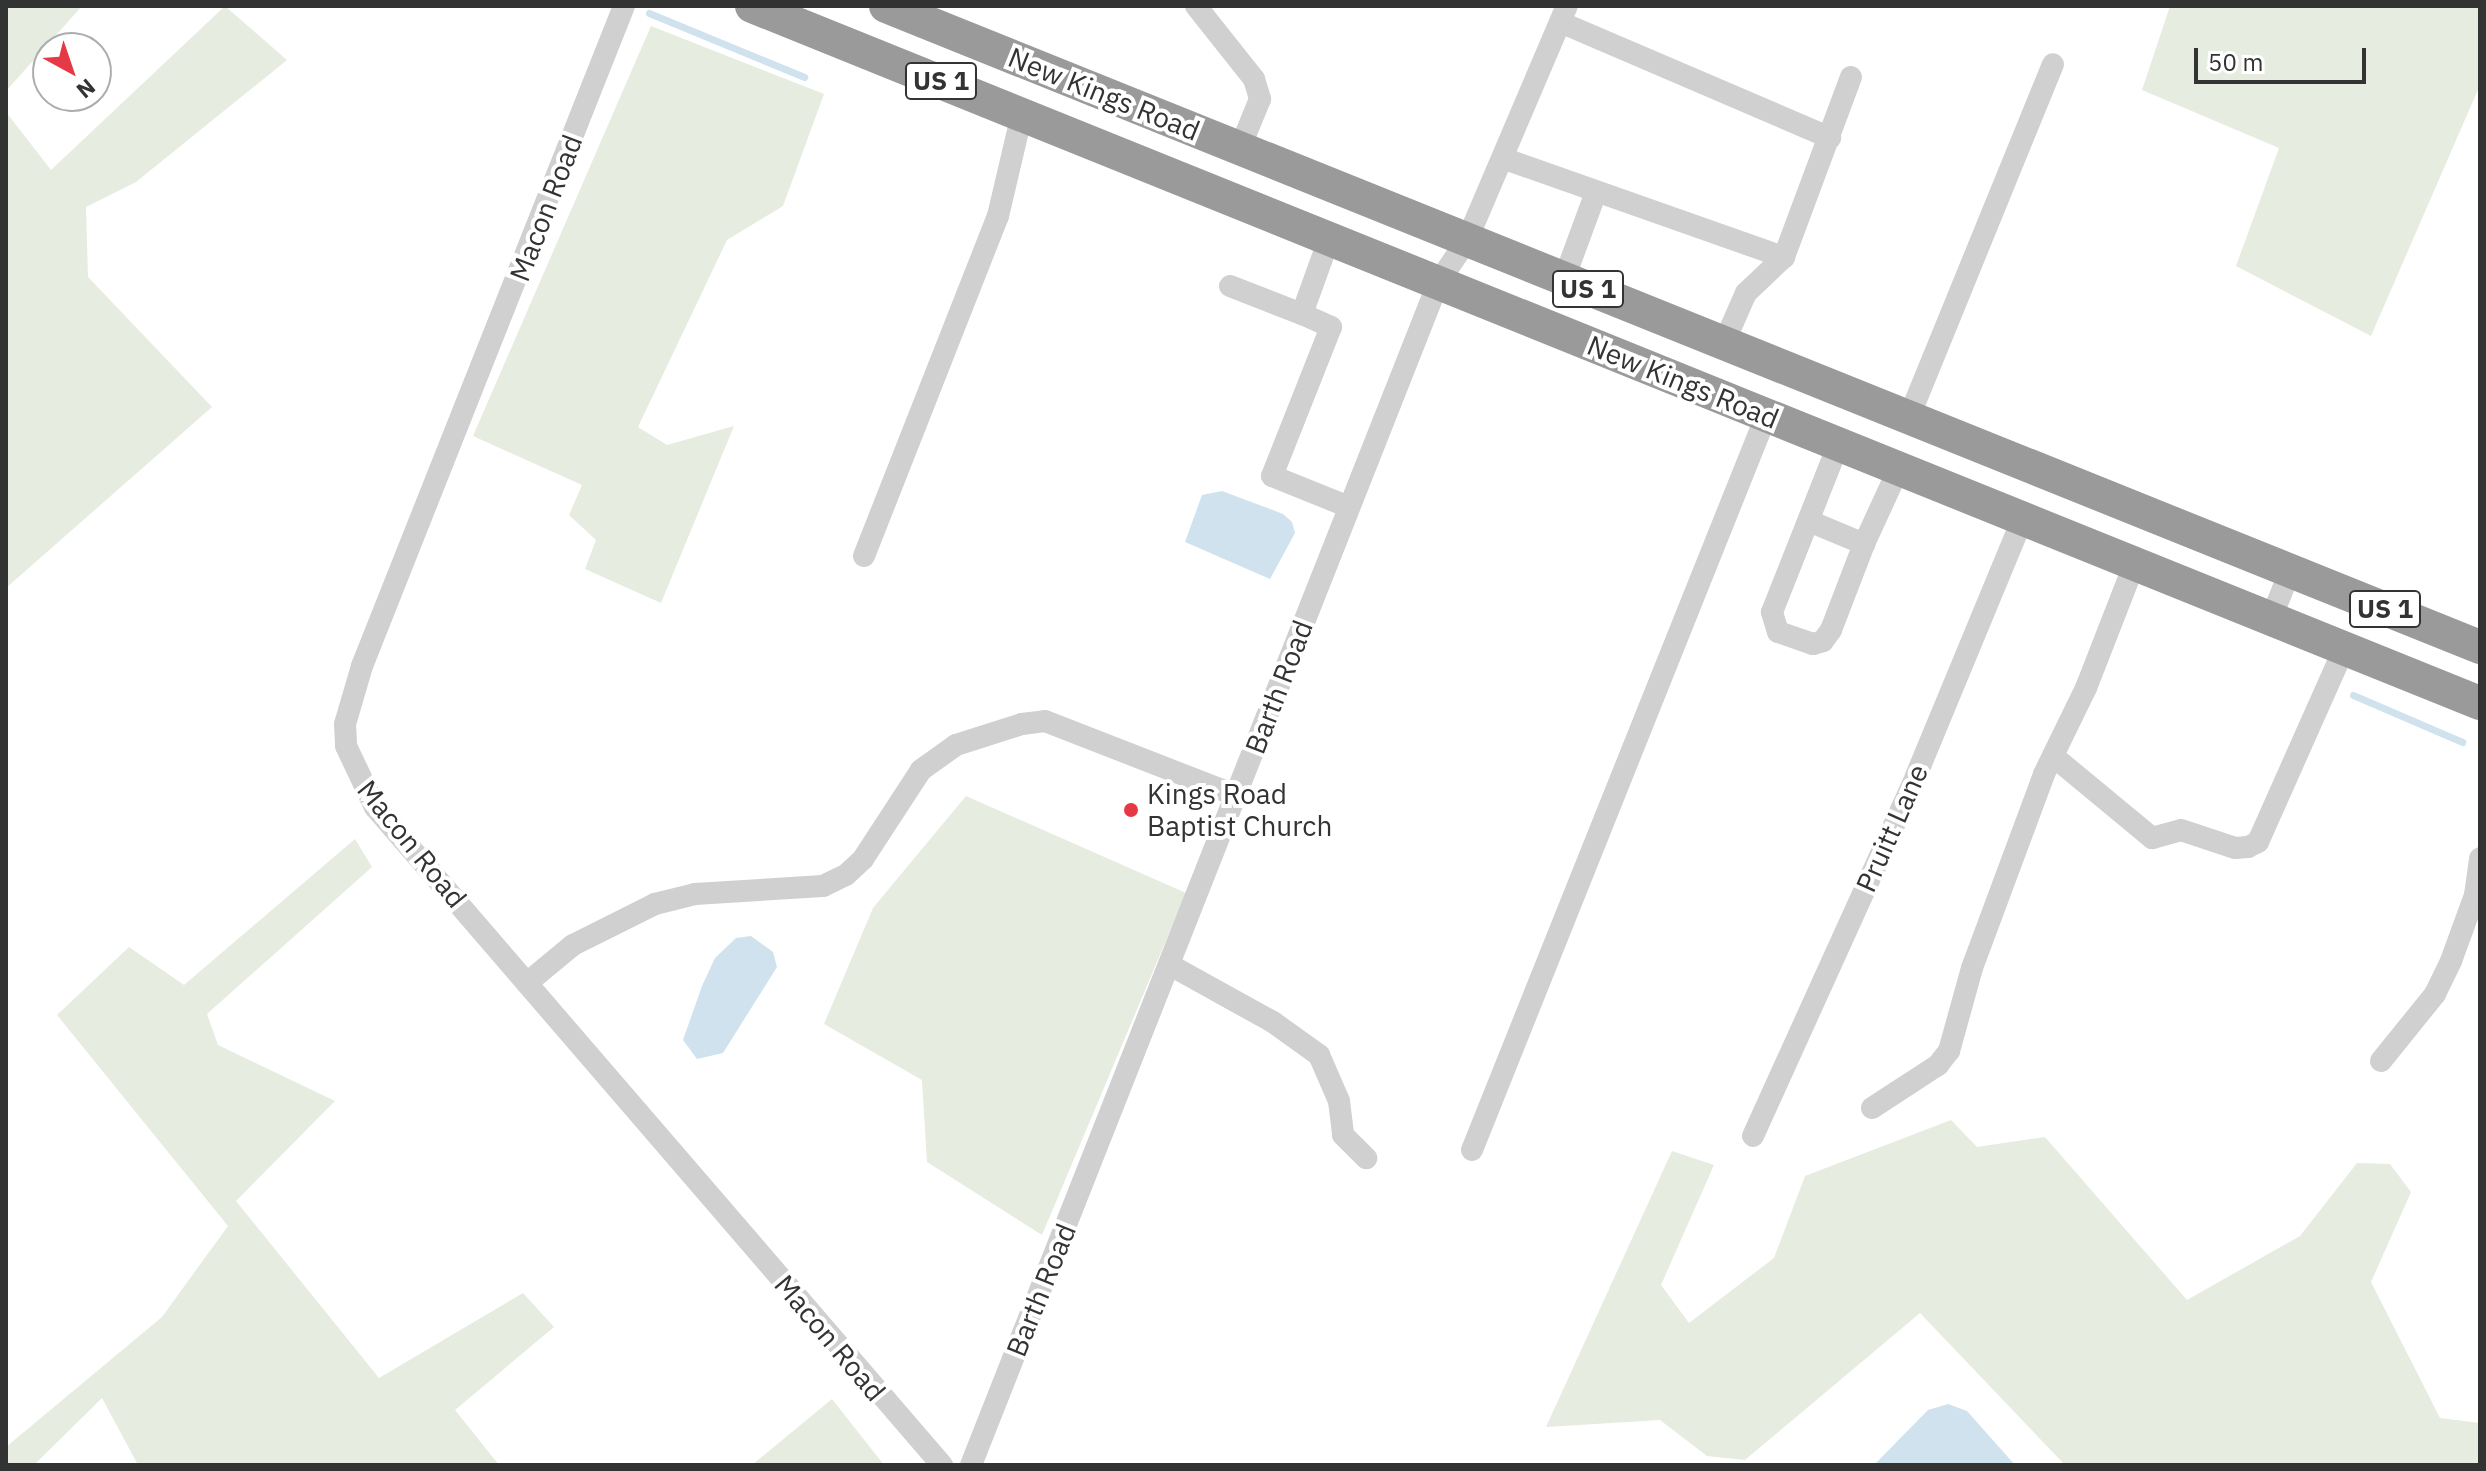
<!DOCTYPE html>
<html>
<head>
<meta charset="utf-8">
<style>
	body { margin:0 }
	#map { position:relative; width:2486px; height:1471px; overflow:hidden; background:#fff; font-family:"IBM Plex Sans",sans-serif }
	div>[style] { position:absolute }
	.green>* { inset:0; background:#e6ecdf }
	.water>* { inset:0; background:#cfe2ee }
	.stream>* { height:7px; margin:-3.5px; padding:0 3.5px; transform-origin:3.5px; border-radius:3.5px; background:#cfe2ee }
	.minor>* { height:22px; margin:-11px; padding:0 11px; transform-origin:11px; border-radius:11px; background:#d0d0d0 }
	.highway>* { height:34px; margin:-17px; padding:0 17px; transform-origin:17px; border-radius:17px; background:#9a9a9a }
	.dots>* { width:22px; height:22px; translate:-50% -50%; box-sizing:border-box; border:4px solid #fff; border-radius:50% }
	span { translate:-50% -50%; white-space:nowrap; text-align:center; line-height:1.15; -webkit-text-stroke:8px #fff; paint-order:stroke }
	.shield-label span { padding:2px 6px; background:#fff; border:2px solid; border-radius:6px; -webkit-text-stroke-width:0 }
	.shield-label { font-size:26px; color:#333; font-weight:700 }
	.street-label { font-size:28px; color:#333 }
	.poi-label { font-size:28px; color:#333 }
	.left { translate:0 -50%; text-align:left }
	.frame { position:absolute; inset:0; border:8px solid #333; pointer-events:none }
	.north { position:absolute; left:32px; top:32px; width:80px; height:80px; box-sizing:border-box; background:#fff; border:2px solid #adadad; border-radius:50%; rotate:140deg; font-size:22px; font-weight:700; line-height:32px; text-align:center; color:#333 }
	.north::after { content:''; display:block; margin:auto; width:28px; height:36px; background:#e63946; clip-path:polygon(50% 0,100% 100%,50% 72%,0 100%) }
	.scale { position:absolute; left:2194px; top:48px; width:172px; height:36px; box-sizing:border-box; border:4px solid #333; border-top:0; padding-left:10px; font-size:24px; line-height:28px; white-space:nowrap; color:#333; -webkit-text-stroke:6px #fff; paint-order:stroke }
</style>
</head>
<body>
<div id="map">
	<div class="green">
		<div style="clip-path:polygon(6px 6px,82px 6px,6px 91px)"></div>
		<div style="clip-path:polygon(225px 6px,287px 60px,136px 182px,86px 207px,88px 277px,212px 407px,6px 588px,6px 112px,51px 170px)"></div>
		<div style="clip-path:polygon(2170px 6px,2480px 6px,2480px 85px,2371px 336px,2236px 266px,2279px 148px,2142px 90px)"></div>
		<div style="clip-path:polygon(651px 26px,824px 94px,783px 206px,727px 240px,638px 427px,667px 445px,734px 426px,661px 603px,585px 569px,596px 540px,569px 515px,582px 485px,473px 436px)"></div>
		<div style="clip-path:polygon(966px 796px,1186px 893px,1042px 1235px,927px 1162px,922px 1080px,824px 1024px,873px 908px)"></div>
		<div style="clip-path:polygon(355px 839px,372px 867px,207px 1014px,218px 1045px,335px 1101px,236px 1201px,379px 1378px,523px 1293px,554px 1327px,455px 1410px,499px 1465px,138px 1465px,102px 1398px,34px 1465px,6px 1465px,6px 1447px,162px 1317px,228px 1226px,57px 1015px,129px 947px,184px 985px)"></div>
		<div style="clip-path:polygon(1951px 1120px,1977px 1147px,2045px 1137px,2187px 1300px,2300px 1236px,2357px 1163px,2390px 1164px,2411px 1192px,2371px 1282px,2440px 1418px,2480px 1423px,2480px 1465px,2065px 1465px,1920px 1313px,1745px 1460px,1707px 1456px,1660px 1420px,1546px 1427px,1672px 1151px,1714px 1165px,1661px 1285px,1689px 1323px,1774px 1258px,1805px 1176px)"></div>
		<div style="clip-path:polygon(832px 1399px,884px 1465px,752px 1465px)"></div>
	</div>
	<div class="water">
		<div style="clip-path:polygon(1222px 491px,1283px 514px,1292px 522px,1295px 533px,1270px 579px,1185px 542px,1202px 495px)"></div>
		<div style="clip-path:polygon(751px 936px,773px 952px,777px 967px,723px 1053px,697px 1059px,683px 1040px,702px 986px,715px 958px,736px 938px)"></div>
		<div style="clip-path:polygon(1948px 1404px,1967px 1411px,2015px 1465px,1874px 1465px,1928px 1410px)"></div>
	</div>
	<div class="stream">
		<div style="left:649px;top:13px;width:168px;rotate:22.4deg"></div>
		<div style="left:2353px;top:695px;width:119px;rotate:23.3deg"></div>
	</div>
	<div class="minor">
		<div style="left:624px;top:6px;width:710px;rotate:111.65deg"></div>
		<div style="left:362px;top:666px;width:60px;rotate:106.3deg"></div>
		<div style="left:345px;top:724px;width:22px;rotate:87deg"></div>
		<div style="left:346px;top:746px;width:68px;rotate:64.6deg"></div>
		<div style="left:375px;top:807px;width:869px;rotate:49.25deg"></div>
		<div style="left:1196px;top:6px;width:93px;rotate:51.5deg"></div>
		<div style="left:1254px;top:79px;width:21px;rotate:73deg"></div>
		<div style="left:1260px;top:99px;width:53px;rotate:112.2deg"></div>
		<div style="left:1560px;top:22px;width:294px;rotate:23.2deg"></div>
		<div style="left:1505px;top:159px;width:296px;rotate:19.4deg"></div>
		<div style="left:1564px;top:279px;width:93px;rotate:-69.8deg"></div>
		<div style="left:1230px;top:286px;width:77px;rotate:21.3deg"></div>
		<div style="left:1302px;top:314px;width:80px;rotate:-70.2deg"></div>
		<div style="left:1302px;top:314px;width:32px;rotate:24deg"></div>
		<div style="left:1331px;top:327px;width:160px;rotate:111.6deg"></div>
		<div style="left:1272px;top:476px;width:83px;rotate:21.9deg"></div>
		<div style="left:1724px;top:343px;width:55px;rotate:-66.3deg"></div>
		<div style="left:1746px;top:293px;width:52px;rotate:-43.5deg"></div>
		<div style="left:1784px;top:257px;width:192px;rotate:-69.6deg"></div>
		<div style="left:1909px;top:417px;width:381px;rotate:-67.8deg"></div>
		<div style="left:1809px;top:521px;width:60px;rotate:22.7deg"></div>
		<div style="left:1864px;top:544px;width:92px;rotate:111deg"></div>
		<div style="left:1831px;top:630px;width:14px;rotate:126deg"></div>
		<div style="left:1823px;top:641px;width:10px;rotate:163deg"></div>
		<div style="left:1813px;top:644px;width:37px;rotate:-161deg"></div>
		<div style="left:1778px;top:632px;width:21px;rotate:-107deg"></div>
		<div style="left:1772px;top:612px;width:180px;rotate:-68.4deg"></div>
		<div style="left:1864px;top:544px;width:81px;rotate:-65.3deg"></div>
		<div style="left:864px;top:556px;width:365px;rotate:-68.5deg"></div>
		<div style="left:998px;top:216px;width:105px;rotate:-76.8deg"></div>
		<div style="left:2271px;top:619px;width:52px;rotate:-68.4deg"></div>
		<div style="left:2053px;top:756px;width:129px;rotate:39.6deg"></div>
		<div style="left:2152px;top:838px;width:30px;rotate:-15deg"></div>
		<div style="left:2181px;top:830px;width:57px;rotate:18.4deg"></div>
		<div style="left:2235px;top:848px;width:13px;rotate:-4deg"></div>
		<div style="left:2248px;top:847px;width:11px;rotate:-27deg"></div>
		<div style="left:2258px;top:842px;width:211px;rotate:-66deg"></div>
		<div style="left:1170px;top:965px;width:118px;rotate:29deg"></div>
		<div style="left:1273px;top:1022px;width:57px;rotate:35.7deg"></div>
		<div style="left:1319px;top:1055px;width:50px;rotate:66.5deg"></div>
		<div style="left:1339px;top:1101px;width:34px;rotate:83deg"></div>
		<div style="left:1343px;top:1135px;width:33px;rotate:45deg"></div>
		<div style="left:527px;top:983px;width:60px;rotate:-39.6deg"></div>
		<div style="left:573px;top:945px;width:92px;rotate:-26.6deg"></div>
		<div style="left:655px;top:904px;width:41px;rotate:-14deg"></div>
		<div style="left:695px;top:894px;width:128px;rotate:-3.6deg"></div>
		<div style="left:823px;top:886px;width:25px;rotate:-26deg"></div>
		<div style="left:846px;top:875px;width:23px;rotate:-43deg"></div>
		<div style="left:863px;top:859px;width:106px;rotate:-56.9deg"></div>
		<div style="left:921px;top:770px;width:43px;rotate:-35.5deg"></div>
		<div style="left:956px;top:745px;width:69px;rotate:-17.7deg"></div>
		<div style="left:1022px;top:724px;width:23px;rotate:-7deg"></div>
		<div style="left:1045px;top:721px;width:206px;rotate:21.3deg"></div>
		<div style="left:2381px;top:1061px;width:86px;rotate:-51.1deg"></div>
		<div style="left:2435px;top:994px;width:37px;rotate:-64deg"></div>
		<div style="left:2451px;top:961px;width:70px;rotate:-70deg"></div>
		<div style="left:2475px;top:895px;width:37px;rotate:-82deg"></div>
		<div style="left:1872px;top:1108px;width:79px;rotate:-33.1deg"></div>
		<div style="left:1938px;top:1065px;width:18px;rotate:-52deg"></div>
		<div style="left:1949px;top:1051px;width:86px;rotate:-74.5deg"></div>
		<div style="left:1972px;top:968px;width:207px;rotate:-69.6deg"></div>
		<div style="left:2044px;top:774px;width:96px;rotate:-64deg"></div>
		<div style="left:2086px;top:688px;width:132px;rotate:-68.7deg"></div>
		<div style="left:1753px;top:1136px;width:395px;rotate:-65.6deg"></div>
		<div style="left:1916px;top:776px;width:279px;rotate:-67.5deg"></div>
		<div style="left:1472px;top:1150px;width:791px;rotate:-68.17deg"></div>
		<div style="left:971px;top:1465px;width:1271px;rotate:-68.44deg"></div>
		<div style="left:1438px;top:283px;width:52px;rotate:-56deg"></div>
		<div style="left:1467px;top:240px;width:254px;rotate:-66.9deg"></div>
	</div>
	<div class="highway">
		<div style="left:752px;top:6px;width:1863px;rotate:21.97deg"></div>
		<div style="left:886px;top:6px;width:1718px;rotate:21.91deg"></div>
	</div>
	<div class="dots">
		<div style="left:1131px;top:810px;background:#e63946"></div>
	</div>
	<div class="shield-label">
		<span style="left:941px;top:81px">US 1</span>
		<span style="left:1588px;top:289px">US 1</span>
		<span style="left:2385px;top:609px">US 1</span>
	</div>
	<div class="street-label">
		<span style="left:1104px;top:94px;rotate:22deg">New Kings Road</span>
		<span style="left:546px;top:208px;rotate:-69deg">Macon Road</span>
		<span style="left:1683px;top:382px;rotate:22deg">New Kings Road</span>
		<span style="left:1279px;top:687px;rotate:-69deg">Barth Road</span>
		<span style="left:1892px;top:828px;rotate:-66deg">Pruitt Lane</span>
		<span style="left:412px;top:844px;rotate:51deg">Macon Road</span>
		<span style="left:1041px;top:1290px;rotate:-68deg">Barth Road</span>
		<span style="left:830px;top:1338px;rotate:50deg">Macon Road</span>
	</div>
	<div class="poi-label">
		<span class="left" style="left:1147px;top:810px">Kings Road<br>Baptist Church</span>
	</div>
	<div class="frame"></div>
	<div class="north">N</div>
	<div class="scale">50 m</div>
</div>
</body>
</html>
